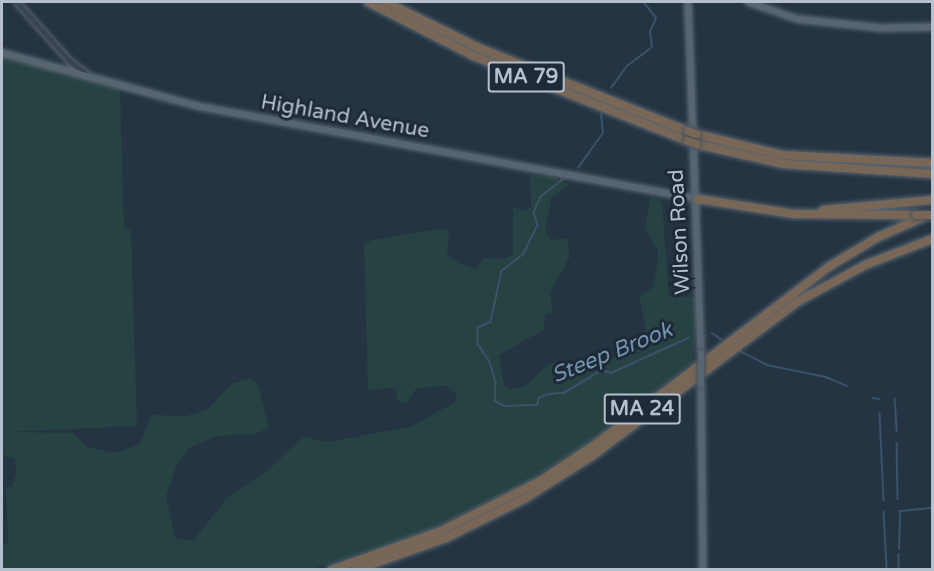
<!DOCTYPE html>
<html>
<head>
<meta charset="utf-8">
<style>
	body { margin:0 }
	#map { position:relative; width:934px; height:571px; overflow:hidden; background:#253442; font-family:"Varela Round",sans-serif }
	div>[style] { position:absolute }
	.green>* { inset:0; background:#274243 }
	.stream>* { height:1.5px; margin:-0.75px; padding:0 0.75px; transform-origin:0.75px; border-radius:0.75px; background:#3a536b }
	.roads { filter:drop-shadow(0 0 2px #57636f) drop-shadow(0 0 2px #57636f) }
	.minor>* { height:4.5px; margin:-2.25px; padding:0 2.25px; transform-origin:2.25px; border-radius:2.25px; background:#394551 }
	.major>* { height:6px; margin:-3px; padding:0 3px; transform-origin:3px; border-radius:3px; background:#576571 }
	.highway>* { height:8px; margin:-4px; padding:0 4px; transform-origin:4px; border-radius:4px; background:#786756 }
	.bridges { filter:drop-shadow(0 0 2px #46515e) drop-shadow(0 0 2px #46515e) }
	.major-bridge>* { height:6px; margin:-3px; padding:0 3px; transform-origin:3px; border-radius:3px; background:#576571 }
	.highway-bridge>* { height:8px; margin:-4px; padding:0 4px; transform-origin:4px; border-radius:4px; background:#786756 }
	span { translate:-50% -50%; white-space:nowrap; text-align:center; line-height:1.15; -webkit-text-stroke:6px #1e2a37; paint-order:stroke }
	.shield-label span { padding:2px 4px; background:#1e2a37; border:2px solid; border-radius:4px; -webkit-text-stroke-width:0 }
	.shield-label { font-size:20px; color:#b6c0cc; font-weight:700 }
	.street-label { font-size:21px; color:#b6c0cc }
	.water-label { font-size:22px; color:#7594af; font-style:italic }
	.frame { position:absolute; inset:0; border:3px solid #b6c0cc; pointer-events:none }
</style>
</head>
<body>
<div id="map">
	<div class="green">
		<div style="clip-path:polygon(2px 57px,120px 87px,124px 229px,131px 229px,137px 426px,6px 432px,74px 433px,86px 447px,117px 453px,140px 444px,151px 415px,186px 416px,207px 410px,233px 383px,251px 379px,258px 385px,269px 427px,255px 434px,217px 436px,189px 448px,176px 467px,166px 496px,175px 538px,193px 541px,227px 498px,266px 472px,303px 437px,329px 442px,412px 426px,454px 403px,457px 395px,445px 385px,416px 389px,406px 403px,397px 400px,395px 388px,368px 390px,364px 245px,372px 240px,439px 229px,449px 231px,447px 255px,461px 264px,476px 269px,483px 258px,505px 259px,513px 254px,513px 207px,524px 211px,531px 207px,530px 175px,554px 177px,569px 185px,552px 197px,545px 230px,551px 240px,567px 238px,570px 256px,550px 293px,553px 312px,545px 315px,544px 330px,499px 355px,504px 385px,511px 389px,527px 385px,547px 365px,559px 361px,606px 361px,648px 340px,639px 296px,653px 288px,657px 266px,658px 250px,645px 230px,650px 197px,662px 202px,669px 297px,698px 297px,693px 362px,589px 443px,518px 487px,431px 530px,312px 569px,2px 569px,2px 544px,8px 543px,6px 487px,12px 486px,16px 474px,15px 459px,2px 454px)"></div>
	</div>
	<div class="stream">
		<div style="left:611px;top:88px;width:27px;rotate:-54deg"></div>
		<div style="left:627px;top:66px;width:31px;rotate:-37deg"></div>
		<div style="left:652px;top:47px;width:15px;rotate:-98deg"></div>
		<div style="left:650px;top:32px;width:15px;rotate:-67deg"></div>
		<div style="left:656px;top:18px;width:21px;rotate:-129deg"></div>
		<div style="left:578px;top:168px;width:43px;rotate:-54.5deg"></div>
		<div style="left:603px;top:133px;width:18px;rotate:-96deg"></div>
		<div style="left:564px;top:179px;width:29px;rotate:142deg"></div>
		<div style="left:541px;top:197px;width:17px;rotate:114deg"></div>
		<div style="left:534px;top:213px;width:13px;rotate:72deg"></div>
		<div style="left:538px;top:225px;width:32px;rotate:116deg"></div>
		<div style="left:524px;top:254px;width:28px;rotate:142deg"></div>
		<div style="left:502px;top:271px;width:52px;rotate:102.2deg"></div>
		<div style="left:491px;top:322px;width:14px;rotate:155deg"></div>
		<div style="left:478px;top:328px;width:16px;rotate:90deg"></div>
		<div style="left:478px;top:344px;width:22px;rotate:56deg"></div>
		<div style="left:490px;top:362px;width:22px;rotate:74deg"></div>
		<div style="left:496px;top:383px;width:18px;rotate:93deg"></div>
		<div style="left:495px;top:401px;width:11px;rotate:27deg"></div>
		<div style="left:505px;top:406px;width:32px;rotate:-2deg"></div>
		<div style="left:537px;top:405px;width:7px;rotate:-74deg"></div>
		<div style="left:539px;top:398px;width:10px;rotate:-24deg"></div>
		<div style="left:548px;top:394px;width:16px;rotate:-4deg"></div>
		<div style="left:564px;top:393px;width:44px;rotate:-31.2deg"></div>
		<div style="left:602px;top:370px;width:9px;rotate:18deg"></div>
		<div style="left:611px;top:373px;width:85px;rotate:-24.4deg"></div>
		<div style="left:712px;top:333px;width:11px;rotate:34deg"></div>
		<div style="left:740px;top:351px;width:30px;rotate:27deg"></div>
		<div style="left:767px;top:365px;width:60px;rotate:11.5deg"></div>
		<div style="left:826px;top:377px;width:23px;rotate:23deg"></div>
		<div style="left:873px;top:398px;width:6px;rotate:9deg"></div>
		<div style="left:895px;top:399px;width:32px;rotate:86deg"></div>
		<div style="left:880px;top:413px;width:87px;rotate:87.4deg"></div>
		<div style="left:897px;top:443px;width:56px;rotate:89deg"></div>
		<div style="left:899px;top:511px;width:33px;rotate:-5deg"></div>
		<div style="left:884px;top:512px;width:56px;rotate:86.9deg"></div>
		<div style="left:899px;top:549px;width:36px;rotate:-88deg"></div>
		<div style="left:899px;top:554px;width:16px;rotate:90deg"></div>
	</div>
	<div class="roads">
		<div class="minor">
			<div style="left:17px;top:2px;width:79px;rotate:48.1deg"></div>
			<div style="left:70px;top:61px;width:20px;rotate:37deg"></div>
		</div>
		<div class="major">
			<div style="left:688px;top:2px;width:351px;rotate:87.9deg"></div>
			<div style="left:748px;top:2px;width:52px;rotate:19.1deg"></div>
			<div style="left:797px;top:19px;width:84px;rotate:6.1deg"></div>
			<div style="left:881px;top:28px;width:51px;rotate:-1.1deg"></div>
			<div style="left:2px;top:53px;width:202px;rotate:15.2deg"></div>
			<div style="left:197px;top:106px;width:510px;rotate:10.52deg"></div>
			<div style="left:701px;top:385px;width:185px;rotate:89.4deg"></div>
		</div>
		<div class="highway">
			<div style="left:368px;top:2px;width:119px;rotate:27deg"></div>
			<div style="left:474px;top:56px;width:230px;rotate:21.7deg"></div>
			<div style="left:386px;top:2px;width:104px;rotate:26.3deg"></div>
			<div style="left:479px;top:48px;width:225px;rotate:21.7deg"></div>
			<div style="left:696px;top:134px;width:89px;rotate:13.7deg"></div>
			<div style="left:782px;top:155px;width:150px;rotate:3.1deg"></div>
			<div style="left:696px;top:144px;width:89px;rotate:12.9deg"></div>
			<div style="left:783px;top:164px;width:149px;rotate:3.8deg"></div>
			<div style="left:698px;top:199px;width:97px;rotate:8.9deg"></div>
			<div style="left:794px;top:214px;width:122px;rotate:0.5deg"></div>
			<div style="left:823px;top:210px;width:109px;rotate:-5.2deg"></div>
			<div style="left:331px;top:570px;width:117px;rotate:-19.5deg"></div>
			<div style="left:441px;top:531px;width:111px;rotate:-26.8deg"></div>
			<div style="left:540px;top:481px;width:67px;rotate:-33.5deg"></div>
			<div style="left:596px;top:444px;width:294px;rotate:-37.3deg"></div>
			<div style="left:830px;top:266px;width:56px;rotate:-31.1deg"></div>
			<div style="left:878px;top:237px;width:52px;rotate:-23.6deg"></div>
			<div style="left:356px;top:570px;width:96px;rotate:-19.6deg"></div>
			<div style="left:446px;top:538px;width:89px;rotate:-26.6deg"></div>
			<div style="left:526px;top:498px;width:78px;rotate:-32.5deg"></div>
			<div style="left:592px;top:456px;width:256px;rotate:-36.9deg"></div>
			<div style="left:797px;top:302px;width:77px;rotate:-28.6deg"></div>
			<div style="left:865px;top:265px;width:72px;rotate:-21.2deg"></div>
		</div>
	</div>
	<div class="bridges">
		<div class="major-bridge">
			<div style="left:701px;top:385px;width:32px;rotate:-90deg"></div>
		</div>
		<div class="highway-bridge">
			<div style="left:688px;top:131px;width:9px;rotate:21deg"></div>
			<div style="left:688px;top:141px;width:9px;rotate:21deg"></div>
			<div style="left:916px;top:215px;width:16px"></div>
		</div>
	</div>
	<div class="shield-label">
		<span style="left:526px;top:77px">MA 79</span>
		<span style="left:642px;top:409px">MA 24</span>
	</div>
	<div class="street-label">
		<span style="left:345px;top:117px;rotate:10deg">Highland Avenue</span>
		<span style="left:680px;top:232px;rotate:-93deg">Wilson Road</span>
	</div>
	<div class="water-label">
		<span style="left:612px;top:353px;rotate:-22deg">Steep Brook</span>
	</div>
	<div class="frame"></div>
</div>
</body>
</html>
